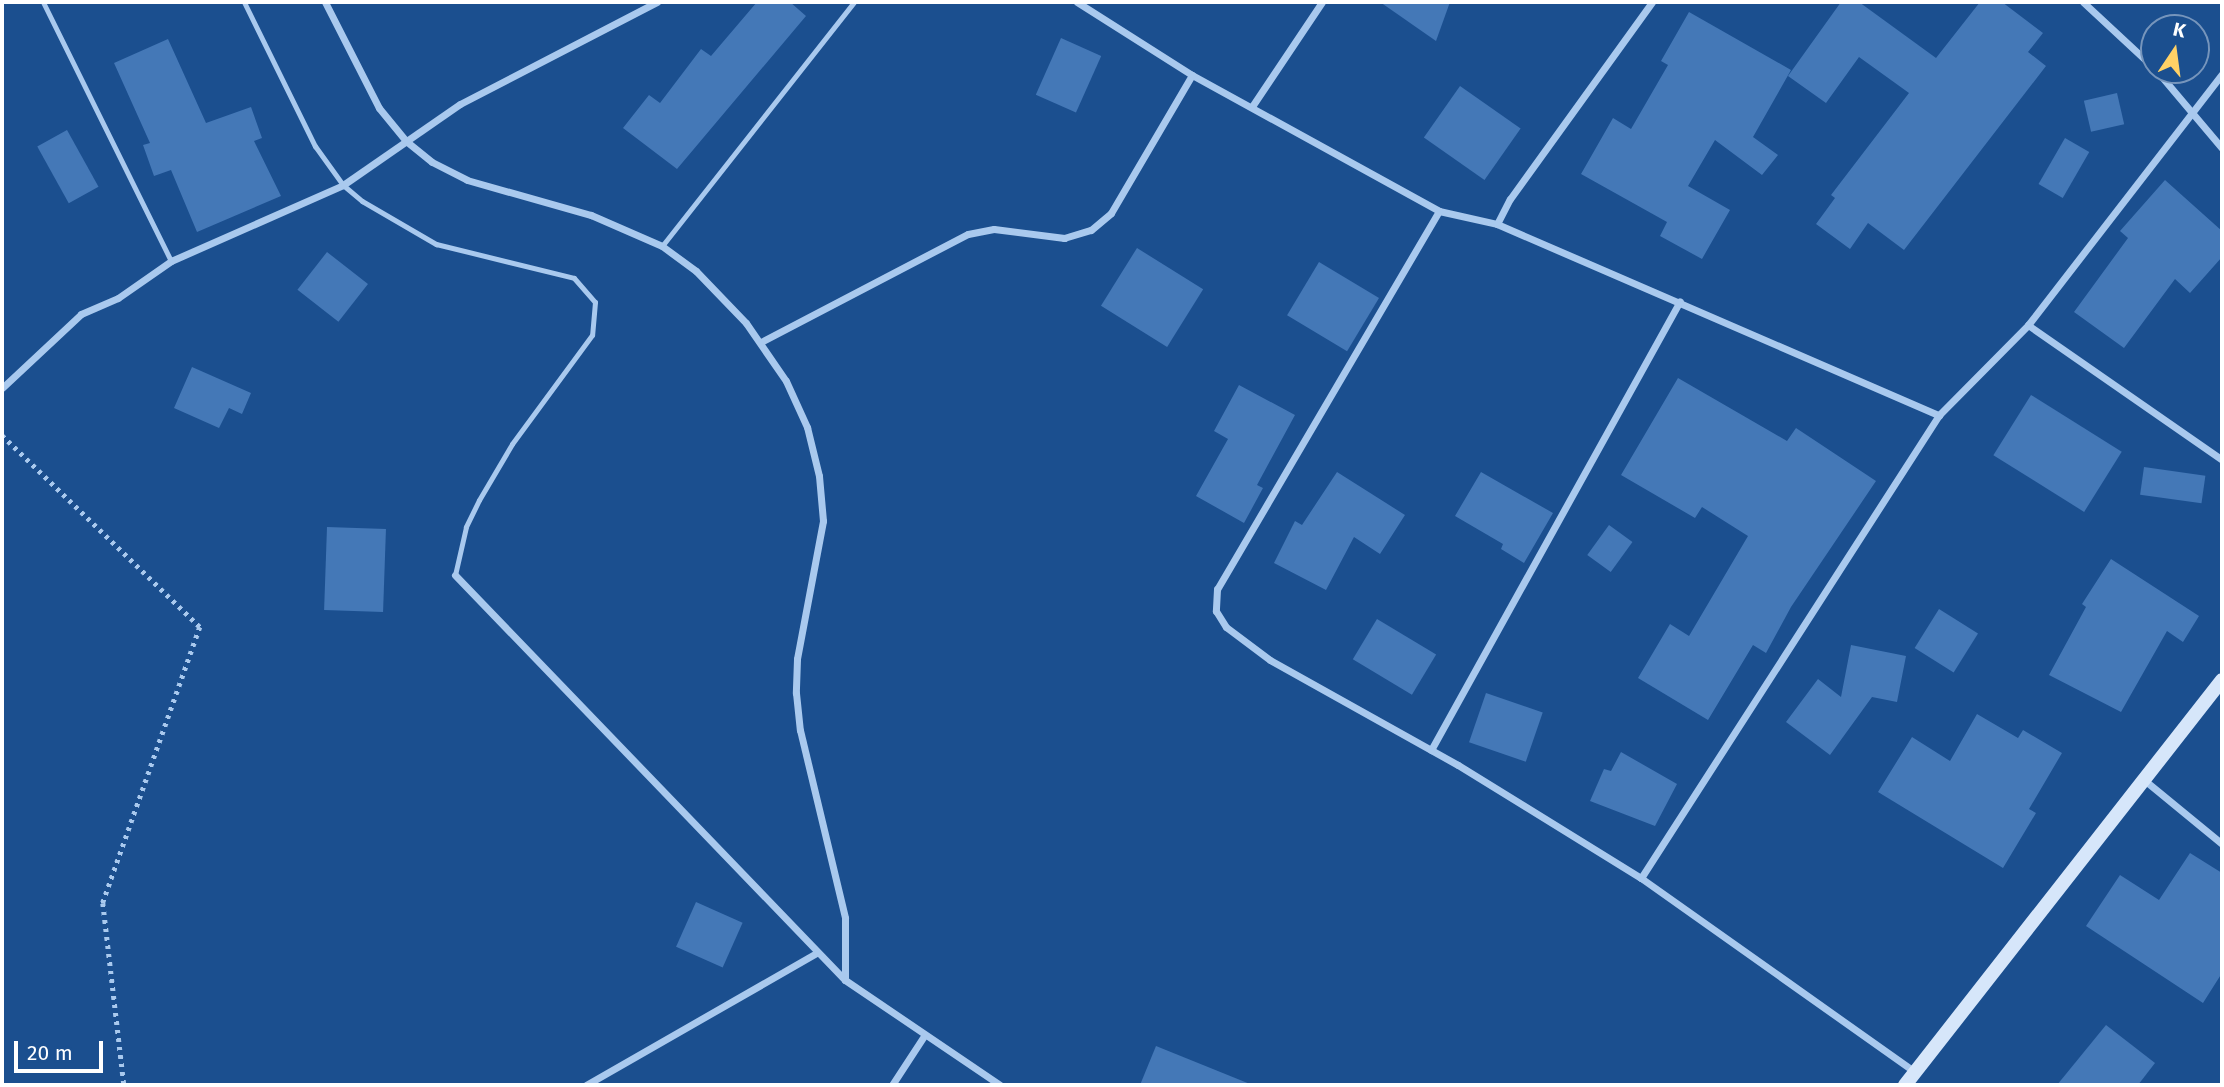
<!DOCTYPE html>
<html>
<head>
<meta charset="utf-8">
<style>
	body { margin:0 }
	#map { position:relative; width:2224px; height:1087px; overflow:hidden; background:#1b4f8f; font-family:"Fira Sans",sans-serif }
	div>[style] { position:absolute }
	.building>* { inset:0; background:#4478b7; transform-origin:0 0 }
	.path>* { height:4.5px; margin-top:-2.25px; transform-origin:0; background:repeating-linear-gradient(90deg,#a9c9ee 0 3.5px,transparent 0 8.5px) }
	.lane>* { height:5px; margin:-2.5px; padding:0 2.5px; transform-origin:2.5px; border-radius:2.5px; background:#a9c9ee }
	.street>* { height:7px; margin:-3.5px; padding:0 3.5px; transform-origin:3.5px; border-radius:3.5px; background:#a9c9ee }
	.secondary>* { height:14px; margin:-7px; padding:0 7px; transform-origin:7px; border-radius:7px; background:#d6e6fa }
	span { translate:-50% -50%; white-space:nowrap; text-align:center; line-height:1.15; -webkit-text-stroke:7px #1b4f8f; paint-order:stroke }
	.frame { position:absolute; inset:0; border:4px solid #fff; pointer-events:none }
	.north { position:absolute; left:2140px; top:14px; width:70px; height:70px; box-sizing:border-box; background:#1b4f8f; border:2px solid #7695bc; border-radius:50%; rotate:13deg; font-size:19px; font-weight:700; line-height:28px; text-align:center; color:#fff }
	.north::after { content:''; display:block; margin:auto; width:24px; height:32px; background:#ffd166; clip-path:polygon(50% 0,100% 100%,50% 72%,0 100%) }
	.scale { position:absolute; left:14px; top:1041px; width:89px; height:32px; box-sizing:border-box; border:4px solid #fff; border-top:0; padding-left:9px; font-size:21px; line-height:24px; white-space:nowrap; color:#fff; -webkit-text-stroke:5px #1b4f8f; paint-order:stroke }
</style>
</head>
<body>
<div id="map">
	<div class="building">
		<div style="clip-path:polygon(757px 2px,790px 2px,806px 16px,677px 169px,623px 128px,649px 95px,660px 103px,701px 49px,711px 56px)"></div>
		<div style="clip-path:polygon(1380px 2px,1450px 2px,1436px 41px)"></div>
		<div style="clip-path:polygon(1841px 2px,1859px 2px,1936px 58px,1980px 2px,2002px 2px,2043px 33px,2028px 52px,2046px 66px,1904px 250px,1868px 223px,1850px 249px,1816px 224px,1835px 198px,1831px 195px,1909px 93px,1859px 57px,1826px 103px,1788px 76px)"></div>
		<div style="clip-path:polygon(1689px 12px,1791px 70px,1753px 137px,1778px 155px,1762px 175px,1715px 140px,1688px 186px,1730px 210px,1702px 259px,1660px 236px,1667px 222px,1581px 174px,1613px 118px,1631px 129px,1668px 65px,1661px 61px)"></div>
		<div style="left:1061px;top:38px;width:44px;height:62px;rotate:24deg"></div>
		<div style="clip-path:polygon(168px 39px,206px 123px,251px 107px,262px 138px,254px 141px,281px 196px,197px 232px,171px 170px,154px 176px,143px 145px,150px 143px,114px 63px)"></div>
		<div style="left:1460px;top:86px;width:74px;height:63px;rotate:35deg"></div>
		<div style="left:2117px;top:93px;width:32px;height:34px;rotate:77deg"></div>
		<div style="left:67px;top:130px;width:65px;height:34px;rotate:61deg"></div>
		<div style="left:2065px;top:138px;width:28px;height:53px;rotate:30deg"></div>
		<div style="clip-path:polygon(2165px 180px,2222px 231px,2222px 257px,2190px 293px,2175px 279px,2124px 348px,2074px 312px,2128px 238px,2120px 231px)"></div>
		<div style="left:1137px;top:248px;width:78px;height:68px;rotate:32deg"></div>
		<div style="left:327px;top:252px;width:52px;height:48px;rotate:38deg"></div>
		<div style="left:1319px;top:262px;width:70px;height:62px;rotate:31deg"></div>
		<div style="clip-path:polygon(192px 367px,251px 393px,242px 414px,229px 408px,219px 428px,174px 408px)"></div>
		<div style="clip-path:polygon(1678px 378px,1787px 441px,1796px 428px,1876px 481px,1791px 607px,1766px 653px,1753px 645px,1708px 720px,1638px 678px,1670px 624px,1689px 636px,1748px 536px,1702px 507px,1695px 518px,1621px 475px)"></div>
		<div style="clip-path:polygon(1239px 385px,1295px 415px,1257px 485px,1263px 488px,1244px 523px,1196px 496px,1228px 439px,1214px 431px)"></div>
		<div style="left:2031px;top:395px;width:107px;height:71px;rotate:32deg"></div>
		<div style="left:2144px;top:467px;width:62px;height:28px;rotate:8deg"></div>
		<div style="clip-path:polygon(1337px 472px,1405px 515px,1380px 554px,1354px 537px,1326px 590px,1274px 563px,1295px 521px,1302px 525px)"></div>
		<div style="clip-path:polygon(1481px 472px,1553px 513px,1524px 563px,1501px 549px,1503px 544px,1455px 516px)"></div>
		<div style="left:1609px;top:525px;width:29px;height:37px;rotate:36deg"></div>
		<div style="left:327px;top:527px;width:59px;height:83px;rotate:2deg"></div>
		<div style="clip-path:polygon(2111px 559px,2199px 616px,2183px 642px,2167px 631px,2121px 712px,2049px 675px,2086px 607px,2082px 604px)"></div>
		<div style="left:1939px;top:609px;width:46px;height:46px;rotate:32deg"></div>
		<div style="left:1377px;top:619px;width:69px;height:47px;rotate:31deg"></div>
		<div style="clip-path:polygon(1851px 645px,1906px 656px,1897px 702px,1872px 697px,1830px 755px,1786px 722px,1818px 679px,1841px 697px)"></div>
		<div style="left:1486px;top:693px;width:60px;height:52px;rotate:19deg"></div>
		<div style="clip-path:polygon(1977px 714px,2018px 738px,2023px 730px,2062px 753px,2029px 809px,2036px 813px,2003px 868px,1878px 792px,1912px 737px,1950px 761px)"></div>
		<div style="clip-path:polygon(1621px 752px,1677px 784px,1655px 826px,1590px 801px,1604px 769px,1611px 771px)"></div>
		<div style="clip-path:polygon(2190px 853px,2222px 873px,2222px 973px,2203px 1003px,2086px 926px,2120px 875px,2159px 900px)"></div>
		<div style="left:696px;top:902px;width:51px;height:49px;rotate:24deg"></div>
		<div style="clip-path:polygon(2106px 1025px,2155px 1063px,2138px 1085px,2057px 1085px)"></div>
		<div style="clip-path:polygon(1156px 1046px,1250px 1084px,1250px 1085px,1140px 1085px)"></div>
	</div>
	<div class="path">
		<div style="left:2px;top:435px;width:276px;rotate:44.1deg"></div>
		<div style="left:200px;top:627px;width:293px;rotate:109.4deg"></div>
		<div style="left:103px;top:903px;width:183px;rotate:83.4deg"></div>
	</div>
	<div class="lane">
		<div style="left:43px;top:2px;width:289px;rotate:63.7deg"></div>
		<div style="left:244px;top:2px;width:161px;rotate:63.8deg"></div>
		<div style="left:315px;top:146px;width:48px;rotate:54.3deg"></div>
		<div style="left:343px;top:185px;width:25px;rotate:40deg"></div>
		<div style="left:362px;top:201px;width:86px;rotate:30.2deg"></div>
		<div style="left:436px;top:244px;width:142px;rotate:13.8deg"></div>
		<div style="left:574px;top:278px;width:32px;rotate:49deg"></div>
		<div style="left:595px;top:302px;width:33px;rotate:95deg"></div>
		<div style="left:592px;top:335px;width:135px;rotate:126.3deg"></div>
		<div style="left:512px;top:444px;width:65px;rotate:120.5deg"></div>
		<div style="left:479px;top:500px;width:30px;rotate:116deg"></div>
		<div style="left:466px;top:527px;width:49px;rotate:102.9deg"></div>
		<div style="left:662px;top:246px;width:310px;rotate:-51.8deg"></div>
	</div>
	<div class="street">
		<div style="left:325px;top:2px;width:119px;rotate:63deg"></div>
		<div style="left:379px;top:108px;width:43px;rotate:50.7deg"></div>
		<div style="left:406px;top:141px;width:33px;rotate:39deg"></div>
		<div style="left:432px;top:162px;width:39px;rotate:27deg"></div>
		<div style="left:467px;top:180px;width:129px;rotate:15.8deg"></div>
		<div style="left:591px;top:215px;width:77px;rotate:23.6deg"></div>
		<div style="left:662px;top:246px;width:42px;rotate:36.3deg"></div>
		<div style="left:696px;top:271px;width:72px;rotate:46.1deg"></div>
		<div style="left:746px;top:323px;width:70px;rotate:55.4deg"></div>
		<div style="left:786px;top:381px;width:51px;rotate:65.5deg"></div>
		<div style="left:807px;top:427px;width:50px;rotate:76.2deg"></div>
		<div style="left:819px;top:476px;width:45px;rotate:84.9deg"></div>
		<div style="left:823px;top:521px;width:140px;rotate:100.7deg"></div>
		<div style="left:797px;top:659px;width:34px;rotate:92deg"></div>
		<div style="left:796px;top:693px;width:37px;rotate:84deg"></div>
		<div style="left:800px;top:730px;width:193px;rotate:76.5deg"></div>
		<div style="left:845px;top:918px;width:62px;rotate:90deg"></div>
		<div style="left:1077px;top:2px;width:136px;rotate:32.4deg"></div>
		<div style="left:1192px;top:75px;width:282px;rotate:28.8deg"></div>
		<div style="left:1439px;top:211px;width:59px;rotate:12.6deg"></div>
		<div style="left:1497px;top:224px;width:482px;rotate:23.4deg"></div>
		<div style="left:2083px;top:2px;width:97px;rotate:42.9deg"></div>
		<div style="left:2156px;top:70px;width:102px;rotate:49.8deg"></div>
		<div style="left:1253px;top:105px;width:124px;rotate:-56.2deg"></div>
		<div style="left:1439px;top:211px;width:438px;rotate:120.4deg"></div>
		<div style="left:1217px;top:589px;width:22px;rotate:93deg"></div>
		<div style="left:1216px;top:611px;width:19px;rotate:58deg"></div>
		<div style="left:1226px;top:627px;width:55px;rotate:36.9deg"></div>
		<div style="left:1270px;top:660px;width:215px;rotate:29.2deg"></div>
		<div style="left:1458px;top:765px;width:215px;rotate:31.7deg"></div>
		<div style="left:1641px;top:878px;width:336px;rotate:35.3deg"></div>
		<div style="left:1497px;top:224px;width:28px;rotate:-63deg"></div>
		<div style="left:1510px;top:199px;width:243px;rotate:-54.2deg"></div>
		<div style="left:2028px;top:325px;width:236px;rotate:34.8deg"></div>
		<div style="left:761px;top:342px;width:233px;rotate:-27.6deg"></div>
		<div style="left:968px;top:234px;width:26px;rotate:-11deg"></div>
		<div style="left:994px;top:229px;width:71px;rotate:7.3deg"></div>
		<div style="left:1064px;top:238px;width:28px;rotate:-17deg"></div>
		<div style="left:1091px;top:230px;width:26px;rotate:-40deg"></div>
		<div style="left:1111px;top:213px;width:160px;rotate:-59.6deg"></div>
		<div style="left:2px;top:388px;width:108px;rotate:-43.1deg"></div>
		<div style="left:81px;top:314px;width:40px;rotate:-23.4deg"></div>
		<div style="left:118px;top:298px;width:65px;rotate:-34.9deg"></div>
		<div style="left:171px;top:261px;width:188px;rotate:-23.8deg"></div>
		<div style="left:343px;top:185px;width:142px;rotate:-34.7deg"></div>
		<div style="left:460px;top:104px;width:222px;rotate:-27.4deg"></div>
		<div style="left:455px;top:575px;width:562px;rotate:46.08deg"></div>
		<div style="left:845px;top:980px;width:187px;rotate:34.1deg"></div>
		<div style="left:1431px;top:750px;width:513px;rotate:-60.99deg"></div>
		<div style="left:2143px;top:779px;width:102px;rotate:39.4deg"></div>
		<div style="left:1641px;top:878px;width:551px;rotate:-57.23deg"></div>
		<div style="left:1939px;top:415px;width:127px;rotate:-45.3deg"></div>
		<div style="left:2028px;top:325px;width:317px;rotate:-52.3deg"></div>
		<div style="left:586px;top:1085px;width:267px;rotate:-29.8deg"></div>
		<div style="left:892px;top:1085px;width:59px;rotate:-56.9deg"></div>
	</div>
	<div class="secondary">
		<div style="left:1905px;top:1085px;width:514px;rotate:-51.95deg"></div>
	</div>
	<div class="frame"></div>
	<div class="north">K</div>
	<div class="scale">20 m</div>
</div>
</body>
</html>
